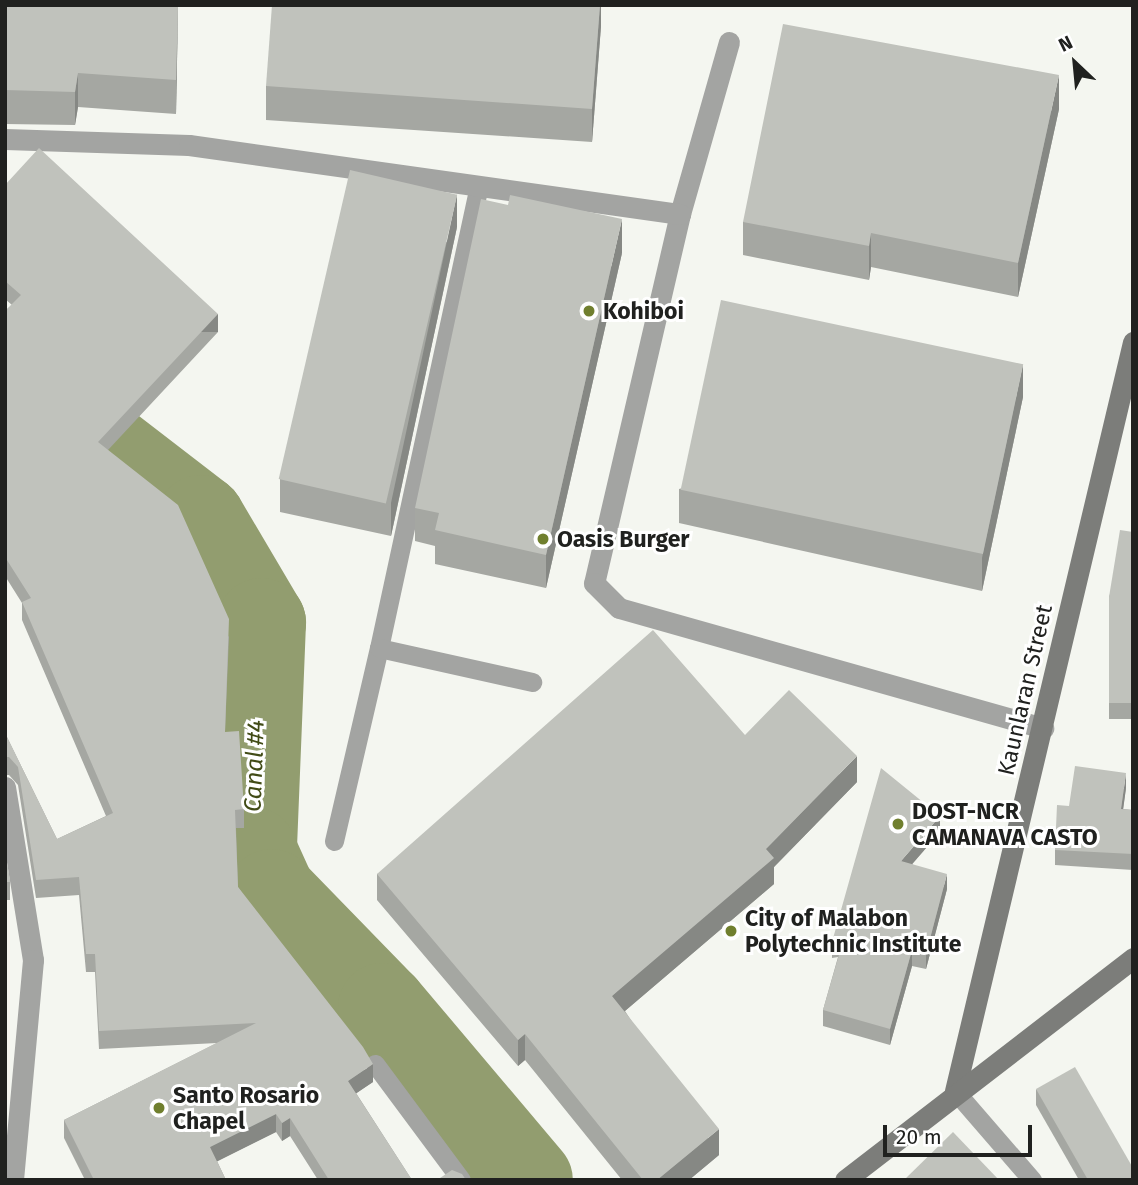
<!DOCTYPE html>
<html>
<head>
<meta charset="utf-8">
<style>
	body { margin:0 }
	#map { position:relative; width:1138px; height:1185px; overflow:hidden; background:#f4f6f0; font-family:"Fira Sans",sans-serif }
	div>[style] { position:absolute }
	.river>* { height:89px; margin:-44.5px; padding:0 44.5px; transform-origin:44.5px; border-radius:44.5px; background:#929d6f }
	.lane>* { height:19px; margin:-9.5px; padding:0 9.5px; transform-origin:9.5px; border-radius:9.5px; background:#a3a4a2 }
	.street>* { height:21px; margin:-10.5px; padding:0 10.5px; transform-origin:10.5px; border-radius:10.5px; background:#a3a4a2 }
	.secondary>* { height:21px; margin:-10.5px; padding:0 10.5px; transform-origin:10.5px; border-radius:10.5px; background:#7c7d7a }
	.wall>* { inset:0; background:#a5a7a2 }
	.shaded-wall>* { inset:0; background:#868884; transform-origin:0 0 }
	.building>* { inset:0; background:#c0c2bc; transform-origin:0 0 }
	.dots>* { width:19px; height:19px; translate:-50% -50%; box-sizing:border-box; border:4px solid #fff; border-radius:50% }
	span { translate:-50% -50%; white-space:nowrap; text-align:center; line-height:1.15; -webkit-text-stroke:6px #fff; paint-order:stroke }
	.poi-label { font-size:23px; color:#20211f; font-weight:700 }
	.left { translate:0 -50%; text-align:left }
	.street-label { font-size:23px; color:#20211f }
	.water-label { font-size:24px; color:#414b16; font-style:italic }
	.frame { position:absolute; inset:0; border:7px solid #20211f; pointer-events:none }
	.north { position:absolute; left:1040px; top:28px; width:70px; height:70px; -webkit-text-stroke:5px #fff; paint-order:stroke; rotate:334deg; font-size:19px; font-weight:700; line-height:28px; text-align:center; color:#20211f }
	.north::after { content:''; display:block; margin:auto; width:24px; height:32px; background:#20211f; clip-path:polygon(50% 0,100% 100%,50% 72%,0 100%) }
	.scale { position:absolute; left:883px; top:1125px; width:149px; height:32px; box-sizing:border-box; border:4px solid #20211f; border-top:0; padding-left:9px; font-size:21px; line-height:24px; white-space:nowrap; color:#20211f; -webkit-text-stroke:5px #fff; paint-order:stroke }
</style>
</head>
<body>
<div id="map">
	<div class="river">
		<div style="left:5px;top:358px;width:94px;rotate:42.8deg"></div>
		<div style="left:74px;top:422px;width:159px;rotate:37.6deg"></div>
		<div style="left:200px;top:519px;width:120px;rotate:59.4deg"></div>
		<div style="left:261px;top:622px;width:229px;rotate:92.3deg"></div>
		<div style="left:252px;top:851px;width:46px;rotate:65.7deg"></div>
		<div style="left:271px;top:893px;width:159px;rotate:45.8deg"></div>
		<div style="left:382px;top:1007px;width:226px;rotate:49.8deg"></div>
	</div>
	<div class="lane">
		<div style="left:379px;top:648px;width:469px;rotate:-77.8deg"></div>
		<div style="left:334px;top:841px;width:198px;rotate:-76.9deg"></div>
		<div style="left:379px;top:648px;width:157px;rotate:12.5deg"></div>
		<div style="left:375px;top:1064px;width:144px;rotate:53.4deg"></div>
		<div style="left:955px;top:1091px;width:118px;rotate:49.1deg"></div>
	</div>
	<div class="street">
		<div style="left:729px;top:42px;width:179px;rotate:105.9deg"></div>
		<div style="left:680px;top:214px;width:379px;rotate:103.1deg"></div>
		<div style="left:594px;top:583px;width:35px;rotate:45deg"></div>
		<div style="left:619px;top:608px;width:441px;rotate:15.8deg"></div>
		<div style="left:5px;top:139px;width:184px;rotate:1.9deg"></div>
		<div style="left:189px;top:145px;width:496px;rotate:8deg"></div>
		<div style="left:5px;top:787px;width:175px;rotate:80.8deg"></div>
		<div style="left:33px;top:960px;width:221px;rotate:95.2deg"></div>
	</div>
	<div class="secondary">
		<div style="left:955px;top:1091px;width:770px;rotate:-76.63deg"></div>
		<div style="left:845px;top:1180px;width:364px;rotate:-37.6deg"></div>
	</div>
	<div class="wall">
		<div style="clip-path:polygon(5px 5px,178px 5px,176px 114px,78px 107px,75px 125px,5px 124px)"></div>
		<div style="clip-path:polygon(601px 5px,601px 26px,592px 142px,266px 120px,266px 86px)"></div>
		<div style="clip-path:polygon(1059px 109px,1018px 297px,871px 267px,869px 280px,743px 255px,743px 222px)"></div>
		<div style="clip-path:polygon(5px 185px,218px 332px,108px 450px,229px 637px,225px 732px,244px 809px,244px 828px,236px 828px,238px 887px,373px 1082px,356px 1093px,412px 1180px,318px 1180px,290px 1136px,282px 1141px,276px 1132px,217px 1161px,226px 1180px,85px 1180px,64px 1138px,64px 1120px,217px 1043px,99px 1049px,95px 972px,86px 972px,79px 895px,36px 898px,18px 785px,9px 775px,5px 775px,5px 733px,57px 839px,106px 816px,22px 620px,22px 603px,5px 576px,5px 311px,12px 305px,5px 299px)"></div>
		<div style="clip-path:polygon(457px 227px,391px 536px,280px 512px,280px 479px)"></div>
		<div style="clip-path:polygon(622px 253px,546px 588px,435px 564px,435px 546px,415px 541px,415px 508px)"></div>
		<div style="clip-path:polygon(1023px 397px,982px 591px,679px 523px,679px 489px)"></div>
		<div style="clip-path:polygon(1133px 532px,1133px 719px,1109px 719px,1109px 597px)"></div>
		<div style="clip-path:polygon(745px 735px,857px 782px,774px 867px,774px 884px,625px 1011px,719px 1155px,689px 1180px,622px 1180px,525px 1060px,518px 1066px,377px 900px,377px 874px)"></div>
		<div style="clip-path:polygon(1126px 788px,1123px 809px,1133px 810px,1133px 870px,1055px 865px,1055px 850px,1069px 806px)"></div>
		<div style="clip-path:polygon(940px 832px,912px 864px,947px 889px,926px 969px,912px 966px,890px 1045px,823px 1026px,823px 1010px,838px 957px,832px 958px,832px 942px)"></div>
		<div style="clip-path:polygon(5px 852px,10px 882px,10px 900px,5px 900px)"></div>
		<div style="clip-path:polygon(1036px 1089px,1133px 1180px,1079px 1180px,1036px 1105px)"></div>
	</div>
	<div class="shaded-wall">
		<div style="clip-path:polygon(178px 5px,178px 11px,176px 114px,176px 80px)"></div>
		<div style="clip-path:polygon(600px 5px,601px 5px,601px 26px,592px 142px,592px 109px)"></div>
		<div style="clip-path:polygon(78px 73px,78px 107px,75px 125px,75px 92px)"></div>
		<div style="clip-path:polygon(1059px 75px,1059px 109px,1018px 297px,1018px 263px)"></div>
		<div style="clip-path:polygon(457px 194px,457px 227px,391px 536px,391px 503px)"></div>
		<div style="clip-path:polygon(622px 219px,622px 253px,546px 588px,546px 555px)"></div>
		<div style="clip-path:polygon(871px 233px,871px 267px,869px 280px,869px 246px)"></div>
		<div style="left:218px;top:314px;width:18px;height:175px;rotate:90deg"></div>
		<div style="clip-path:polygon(1023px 364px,1023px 397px,982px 591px,982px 558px)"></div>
		<div style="clip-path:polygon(857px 756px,857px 782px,774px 867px,774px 884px,612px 1022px,612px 996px,766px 849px)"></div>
		<div style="clip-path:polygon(1126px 773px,1126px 788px,1121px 825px,1121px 809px)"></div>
		<div style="clip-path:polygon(940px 816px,940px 832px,901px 877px,901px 861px)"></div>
		<div style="clip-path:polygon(947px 874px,947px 889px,926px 969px,926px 954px)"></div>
		<div style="clip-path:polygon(912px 950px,912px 966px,890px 1045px,890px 1029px)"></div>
		<div style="clip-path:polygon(525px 1034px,525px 1060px,518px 1066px,518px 1040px)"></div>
		<div style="clip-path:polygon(373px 1064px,373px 1082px,348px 1099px,348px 1081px)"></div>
		<div style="clip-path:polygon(276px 1114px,276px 1132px,210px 1165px,210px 1147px)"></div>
		<div style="clip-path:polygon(290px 1118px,290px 1136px,282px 1141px,282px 1123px)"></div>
		<div style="clip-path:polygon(719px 1129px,719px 1155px,689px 1180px,657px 1180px)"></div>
	</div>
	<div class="building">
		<div style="clip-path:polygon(5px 5px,178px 5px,176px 80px,78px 73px,75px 92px,5px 90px)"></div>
		<div style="clip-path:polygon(272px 5px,600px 5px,592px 109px,266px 86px)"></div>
		<div style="clip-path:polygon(783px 24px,1059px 75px,1018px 263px,871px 233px,869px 246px,743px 222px)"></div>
		<div style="clip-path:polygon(39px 148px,218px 314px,98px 442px,178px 505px,229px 619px,225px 732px,239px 731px,244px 809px,235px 810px,238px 887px,363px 1047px,373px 1064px,348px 1081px,412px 1180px,329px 1180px,290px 1118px,282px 1123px,276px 1114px,210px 1147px,226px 1180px,94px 1180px,64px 1120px,256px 1023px,99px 1031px,95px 954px,86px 954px,79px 877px,36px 880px,18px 767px,9px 757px,5px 757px,5px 733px,57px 839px,113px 813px,22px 602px,31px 598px,5px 557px,5px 311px,21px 295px,5px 281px,5px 185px)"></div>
		<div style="left:350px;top:170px;width:110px;height:317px;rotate:13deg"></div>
		<div style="clip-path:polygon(510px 195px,622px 219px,546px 555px,435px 530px,439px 513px,415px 508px,481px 199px,508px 205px)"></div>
		<div style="left:721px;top:300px;width:309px;height:194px;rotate:12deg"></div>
		<div style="clip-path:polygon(1120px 530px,1133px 532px,1133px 703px,1109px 703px,1109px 597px)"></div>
		<div style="clip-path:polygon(653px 630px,745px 735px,789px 690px,857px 756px,766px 849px,774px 858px,612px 996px,719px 1129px,657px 1180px,643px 1180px,525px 1034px,518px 1040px,377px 874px)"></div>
		<div style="clip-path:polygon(1075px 766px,1126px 773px,1121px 809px,1133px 810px,1133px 854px,1055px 850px,1057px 805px,1069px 806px)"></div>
		<div style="clip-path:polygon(881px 768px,940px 816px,901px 861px,947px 874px,926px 954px,912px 950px,890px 1029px,823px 1010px,843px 941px,832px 942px)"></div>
		<div style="clip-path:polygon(5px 853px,10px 882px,5px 882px)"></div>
		<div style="clip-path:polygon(1075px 1067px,1133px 1168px,1133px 1180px,1088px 1180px,1036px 1089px)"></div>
		<div style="clip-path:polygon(953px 1132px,999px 1180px,904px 1180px)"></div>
		<div style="clip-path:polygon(452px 1170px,462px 1174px,466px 1180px,437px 1180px)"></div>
	</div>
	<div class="dots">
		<div style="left:589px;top:311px;background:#707f2e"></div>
		<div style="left:543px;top:539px;background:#707f2e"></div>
		<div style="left:898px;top:824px;background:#707f2e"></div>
		<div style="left:731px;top:931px;background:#707f2e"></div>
		<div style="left:159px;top:1108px;background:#707f2e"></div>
	</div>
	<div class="poi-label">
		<span class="left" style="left:603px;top:311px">Kohiboi</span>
		<span class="left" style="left:557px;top:539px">Oasis Burger</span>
		<span class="left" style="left:912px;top:824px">DOST-NCR<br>CAMANAVA CASTO</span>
		<span class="left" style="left:745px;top:931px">City of Malabon<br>Polytechnic Institute</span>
		<span class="left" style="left:173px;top:1108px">Santo Rosario<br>Chapel</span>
	</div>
	<div class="street-label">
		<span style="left:1025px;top:690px;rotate:-77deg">Kaunlaran Street</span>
	</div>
	<div class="water-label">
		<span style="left:255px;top:766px;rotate:-88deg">Canal #4</span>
	</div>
	<div class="frame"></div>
	<div class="north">N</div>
	<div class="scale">20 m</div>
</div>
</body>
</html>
